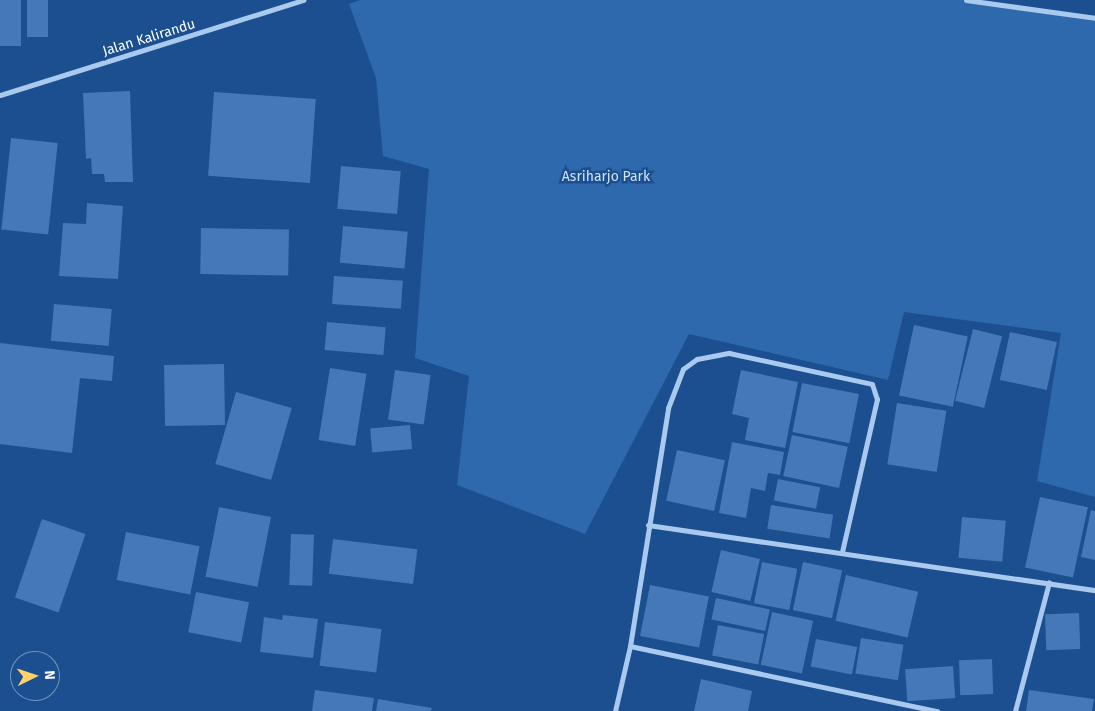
<!DOCTYPE html>
<html>
<head>
<meta charset="utf-8">
<style>
	body { margin:0 }
	#map { position:relative; width:1095px; height:711px; overflow:hidden; background:#1b4f8f; font-family:"Fira Sans",sans-serif }
	div>[style] { position:absolute }
	.green>* { inset:0; background:#2e69ad }
	.building>* { inset:0; background:#4478b7; transform-origin:0 0 }
	.street>* { height:5px; margin:-2.5px; padding:0 2.5px; transform-origin:2.5px; border-radius:2.5px; background:#a9c9ee }
	span { translate:-50% -50%; white-space:nowrap; text-align:center; line-height:1.15; -webkit-text-stroke:5px #1b4f8f; paint-order:stroke }
	.street-label { font-size:14px; color:#fff }
	.park-label { font-size:14px; color:#cfe3fa }
	.north { position:absolute; left:10px; top:651px; width:50px; height:50px; box-sizing:border-box; background:#1b4f8f; border:1px solid #7695bc; border-radius:50%; rotate:86deg; font-size:14px; font-weight:700; line-height:20px; text-align:center; color:#fff }
	.north::after { content:''; display:block; margin:auto; width:18px; height:22px; background:#ffd166; clip-path:polygon(50% 0,100% 100%,50% 72%,0 100%) }
</style>
</head>
<body>
<div id="map">
	<div class="green">
		<div style="clip-path:polygon(360px 0,973px 0,1095px 18px,1095px 497px,1037px 481px,1061px 333px,904px 312px,888px 380px,689px 334px,585px 534px,457px 485px,469px 376px,415px 358px,429px 169px,383px 156px,376px 78px,349px 4px)"></div>
	</div>
	<div class="building">
		<div style="left:0;top:0;width:21px;height:46px"></div>
		<div style="left:27px;top:0;width:21px;height:37px"></div>
		<div style="clip-path:polygon(130px 91px,133px 182px,105px 182px,104px 174px,92px 174px,91px 158px,86px 159px,83px 93px)"></div>
		<div style="left:214px;top:92px;width:102px;height:84px;rotate:4deg"></div>
		<div style="left:11px;top:138px;width:47px;height:92px;rotate:6deg"></div>
		<div style="left:341px;top:166px;width:60px;height:43px;rotate:5deg"></div>
		<div style="clip-path:polygon(87px 203px,123px 206px,118px 279px,59px 276px,63px 223px,86px 224px)"></div>
		<div style="left:343px;top:226px;width:65px;height:37px;rotate:5deg"></div>
		<div style="left:201px;top:228px;width:88px;height:46px;rotate:1deg"></div>
		<div style="left:334px;top:276px;width:69px;height:28px;rotate:4deg"></div>
		<div style="left:54px;top:304px;width:58px;height:37px;rotate:5deg"></div>
		<div style="left:327px;top:322px;width:59px;height:28px;rotate:5deg"></div>
		<div style="left:914px;top:325px;width:55px;height:72px;rotate:12deg"></div>
		<div style="left:973px;top:329px;width:30px;height:74px;rotate:14deg"></div>
		<div style="left:1010px;top:332px;width:48px;height:49px;rotate:12deg"></div>
		<div style="clip-path:polygon(0 343px,114px 356px,112px 381px,80px 378px,72px 453px,0 444px)"></div>
		<div style="left:224px;top:364px;width:61px;height:60px;rotate:89deg"></div>
		<div style="left:330px;top:368px;width:37px;height:73px;rotate:9deg"></div>
		<div style="left:395px;top:370px;width:36px;height:50px;rotate:8deg"></div>
		<div style="clip-path:polygon(741px 370px,798px 382px,785px 448px,745px 440px,749px 418px,732px 414px)"></div>
		<div style="left:802px;top:383px;width:58px;height:50px;rotate:11deg"></div>
		<div style="left:236px;top:392px;width:58px;height:75px;rotate:16deg"></div>
		<div style="left:897px;top:403px;width:50px;height:62px;rotate:9deg"></div>
		<div style="left:410px;top:425px;width:24px;height:40px;rotate:85deg"></div>
		<div style="left:792px;top:435px;width:57px;height:42px;rotate:12deg"></div>
		<div style="clip-path:polygon(732px 442px,784px 452px,780px 475px,768px 473px,765px 491px,751px 488px,746px 518px,719px 513px)"></div>
		<div style="left:677px;top:450px;width:49px;height:52px;rotate:12deg"></div>
		<div style="left:778px;top:479px;width:43px;height:22px;rotate:11deg"></div>
		<div style="left:1040px;top:497px;width:49px;height:72px;rotate:12deg"></div>
		<div style="left:771px;top:505px;width:63px;height:24px;rotate:9deg"></div>
		<div style="left:219px;top:507px;width:53px;height:71px;rotate:11deg"></div>
		<div style="clip-path:polygon(1091px 510px,1095px 511px,1095px 560px,1081px 557px)"></div>
		<div style="left:962px;top:517px;width:44px;height:41px;rotate:5deg"></div>
		<div style="left:42px;top:519px;width:46px;height:83px;rotate:19deg"></div>
		<div style="left:126px;top:532px;width:75px;height:49px;rotate:11deg"></div>
		<div style="left:291px;top:534px;width:23px;height:51px;rotate:2deg"></div>
		<div style="left:333px;top:539px;width:85px;height:35px;rotate:7deg"></div>
		<div style="left:721px;top:550px;width:40px;height:43px;rotate:13deg"></div>
		<div style="left:762px;top:562px;width:36px;height:42px;rotate:11deg"></div>
		<div style="left:803px;top:562px;width:40px;height:49px;rotate:12deg"></div>
		<div style="left:846px;top:575px;width:74px;height:47px;rotate:13deg"></div>
		<div style="left:650px;top:585px;width:60px;height:52px;rotate:11deg"></div>
		<div style="left:196px;top:592px;width:54px;height:41px;rotate:11deg"></div>
		<div style="left:716px;top:598px;width:55px;height:22px;rotate:12deg"></div>
		<div style="left:772px;top:612px;width:42px;height:54px;rotate:12deg"></div>
		<div style="left:1079px;top:613px;width:36px;height:34px;rotate:88deg"></div>
		<div style="clip-path:polygon(283px 615px,318px 619px,313px 658px,260px 652px,264px 617px,282px 620px)"></div>
		<div style="left:325px;top:622px;width:57px;height:44px;rotate:7deg"></div>
		<div style="left:718px;top:625px;width:47px;height:31px;rotate:11deg"></div>
		<div style="left:861px;top:638px;width:43px;height:36px;rotate:9deg"></div>
		<div style="left:816px;top:639px;width:42px;height:28px;rotate:11deg"></div>
		<div style="left:992px;top:659px;width:35px;height:33px;rotate:88deg"></div>
		<div style="left:953px;top:666px;width:32px;height:48px;rotate:86deg"></div>
		<div style="clip-path:polygon(701px 679px,752px 691px,748px 711px,694px 711px)"></div>
		<div style="clip-path:polygon(315px 690px,374px 698px,372px 711px,312px 711px)"></div>
		<div style="clip-path:polygon(1029px 690px,1094px 699px,1092px 711px,1026px 711px)"></div>
		<div style="clip-path:polygon(378px 699px,432px 708px,431px 711px,376px 711px)"></div>
	</div>
	<div class="street">
		<div style="left:966px;top:0;width:130px;rotate:7.9deg"></div>
		<div style="left:0;top:95px;width:318px;rotate:-17.4deg"></div>
		<div style="left:648px;top:525px;width:452px;rotate:8.3deg"></div>
		<div style="left:630px;top:646px;width:241px;rotate:-80.9deg"></div>
		<div style="left:668px;top:408px;width:42px;rotate:-69deg"></div>
		<div style="left:683px;top:369px;width:17px;rotate:-36deg"></div>
		<div style="left:697px;top:359px;width:33px;rotate:-11deg"></div>
		<div style="left:729px;top:353px;width:146px;rotate:12.2deg"></div>
		<div style="left:872px;top:384px;width:16px;rotate:72deg"></div>
		<div style="left:877px;top:399px;width:157px;rotate:102.9deg"></div>
		<div style="left:615px;top:711px;width:67px;rotate:-77deg"></div>
		<div style="left:630px;top:646px;width:314px;rotate:12deg"></div>
		<div style="left:1015px;top:711px;width:133px;rotate:-75.2deg"></div>
	</div>
	<div class="street-label">
		<span style="left:149px;top:38px;rotate:-17deg">Jalan Kalirandu</span>
	</div>
	<div class="park-label">
		<span style="left:606px;top:177px">Asriharjo Park</span>
	</div>
	<div class="north">N</div>
</div>
</body>
</html>
